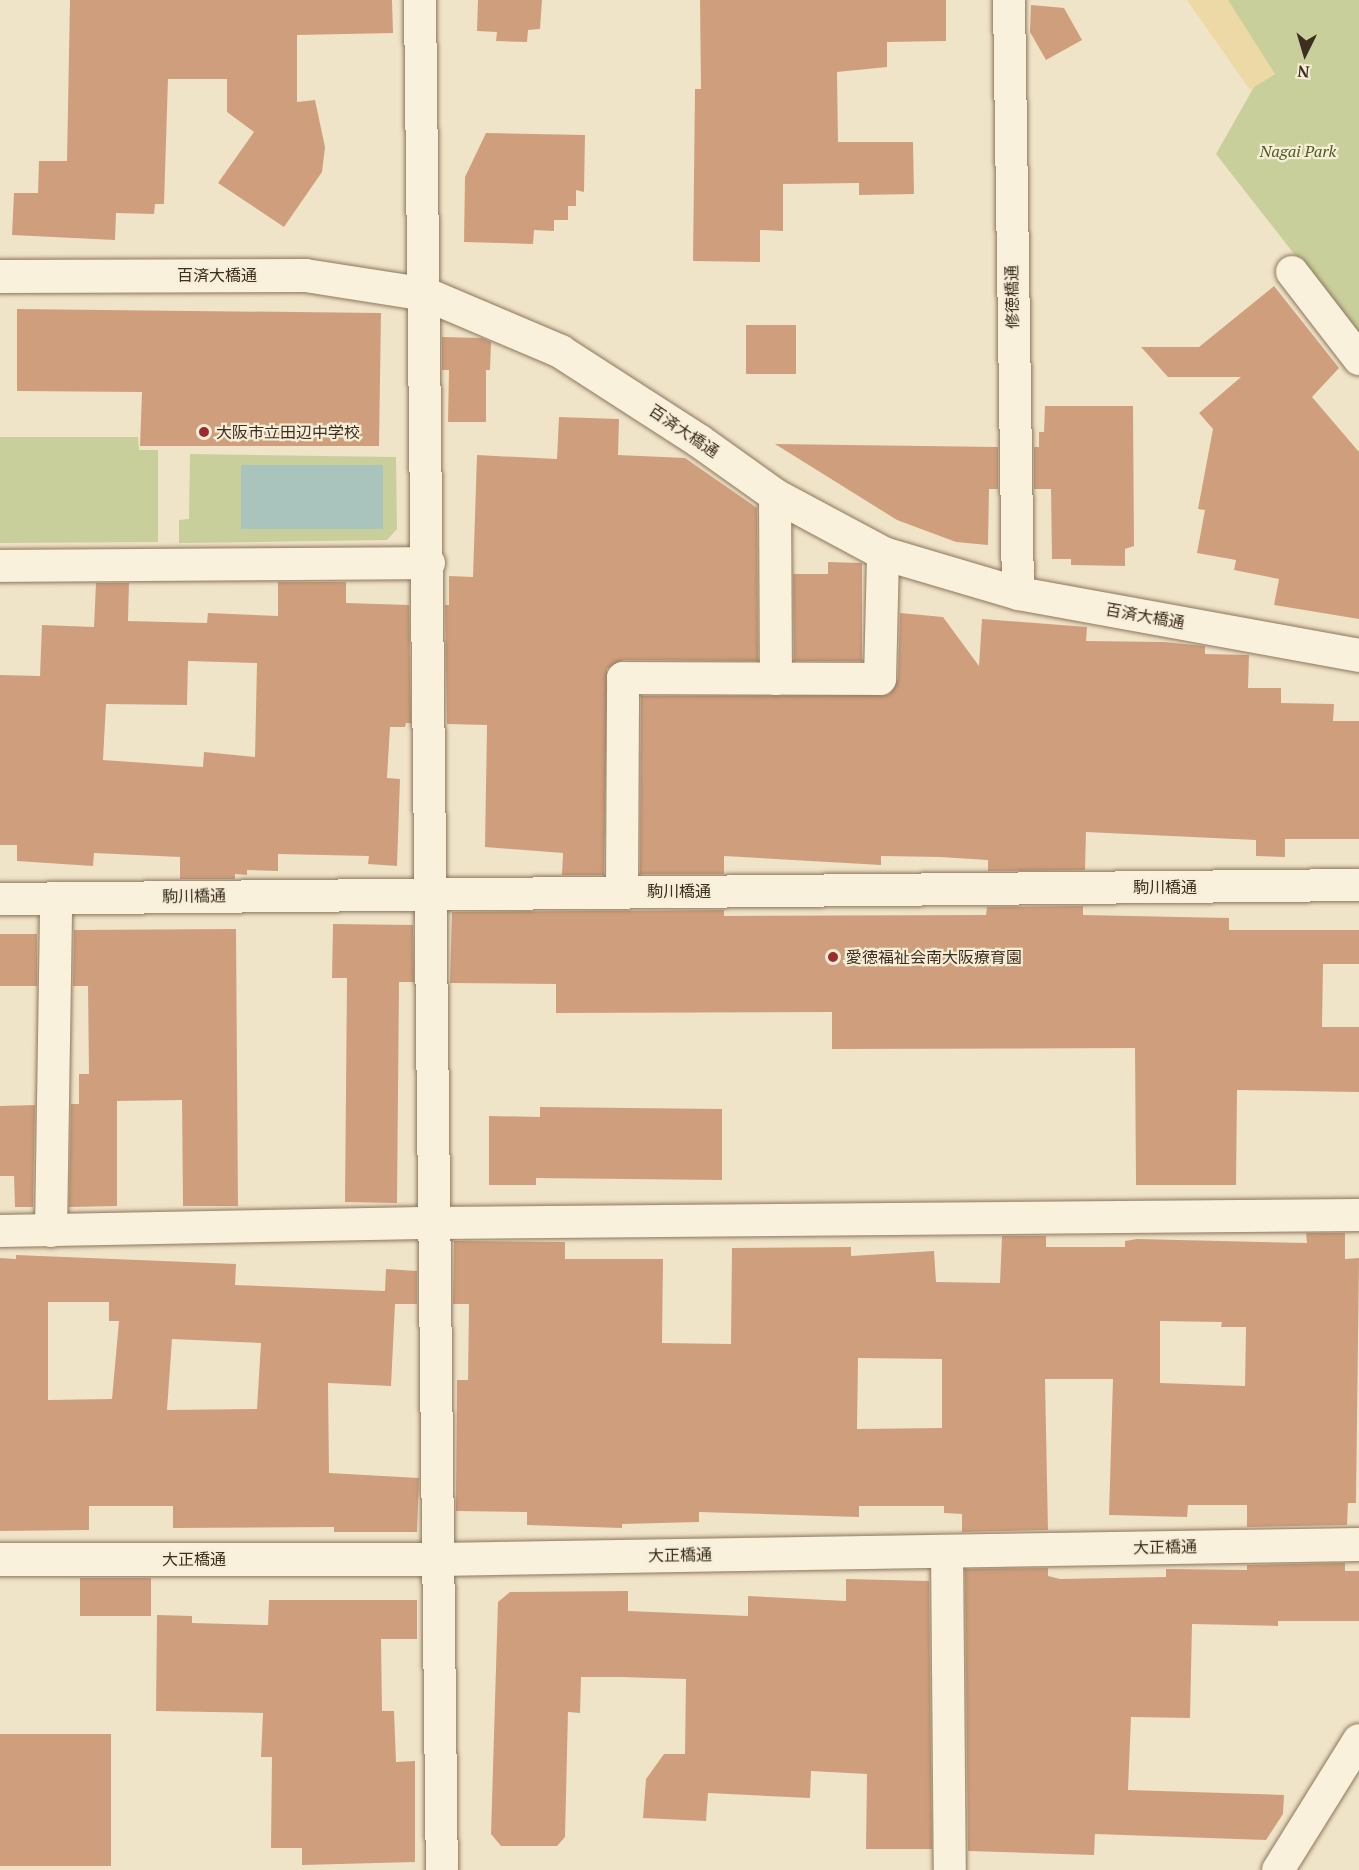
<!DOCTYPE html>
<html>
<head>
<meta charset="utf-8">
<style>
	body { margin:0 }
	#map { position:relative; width:1359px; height:1870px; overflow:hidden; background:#f0e4c8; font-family:"PT Serif","Noto Sans JP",serif }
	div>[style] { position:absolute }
	.green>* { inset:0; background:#c9cf9b }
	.sand>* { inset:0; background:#ecd9a5 }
	.water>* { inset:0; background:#a9c4bc; transform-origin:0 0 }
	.building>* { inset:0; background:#cf9f7d; transform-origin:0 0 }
	.roads { filter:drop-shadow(0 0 2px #8d765c) drop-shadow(0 0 2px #8d765c) }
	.street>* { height:32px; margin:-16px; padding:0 16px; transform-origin:16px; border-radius:16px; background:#faf1dc }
	.secondary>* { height:33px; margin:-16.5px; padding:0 16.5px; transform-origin:16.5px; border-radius:16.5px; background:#faf1dc }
	.dots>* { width:16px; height:16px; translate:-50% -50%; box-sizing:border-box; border:3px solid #f7eed8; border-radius:50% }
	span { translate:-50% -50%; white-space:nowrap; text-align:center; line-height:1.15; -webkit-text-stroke:4.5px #f7eed8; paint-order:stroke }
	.park-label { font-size:16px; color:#4d5a26; font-style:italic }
	.street-label { font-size:16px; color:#3d2e20 }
	.poi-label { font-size:16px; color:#3d2e20 }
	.left { translate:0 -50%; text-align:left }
	.north { position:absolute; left:1275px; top:24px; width:60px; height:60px; -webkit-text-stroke:4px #f7eed8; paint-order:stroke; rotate:185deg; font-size:16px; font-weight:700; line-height:24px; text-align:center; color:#3d2e20 }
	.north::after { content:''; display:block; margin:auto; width:21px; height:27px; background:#3d2e20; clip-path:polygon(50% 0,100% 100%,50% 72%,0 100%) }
</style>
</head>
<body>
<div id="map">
	<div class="green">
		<div style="clip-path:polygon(1194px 0,1359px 0,1359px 337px,1216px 154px,1254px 87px)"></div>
		<div style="clip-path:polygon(0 437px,138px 437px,139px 450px,158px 450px,158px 542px,0 543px)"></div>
		<div style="clip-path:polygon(190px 454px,396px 457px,397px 529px,387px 540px,179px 543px,179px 520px,189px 519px)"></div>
	</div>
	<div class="sand">
		<div style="clip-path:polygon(1187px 0,1228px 0,1275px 74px,1250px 90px)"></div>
	</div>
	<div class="water">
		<div style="left:383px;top:465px;width:64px;height:142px;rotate:90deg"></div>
	</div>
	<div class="building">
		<div style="clip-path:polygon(70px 0,392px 0,393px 33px,297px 35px,297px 102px,315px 100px,325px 147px,322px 172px,284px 227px,218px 183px,254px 132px,227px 112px,227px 79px,168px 79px,164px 204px,155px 204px,154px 214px,116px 213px,115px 240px,12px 235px,14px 193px,38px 193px,39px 161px,67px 161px)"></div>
		<div style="clip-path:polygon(478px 0,542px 0,540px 29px,528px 30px,527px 42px,496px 41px,497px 32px,477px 31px)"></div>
		<div style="clip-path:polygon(700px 0,946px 0,946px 41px,887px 42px,887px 67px,837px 72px,838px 142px,913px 142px,914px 194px,859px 195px,859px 183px,783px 184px,783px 231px,760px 230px,760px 262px,693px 261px,695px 89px,701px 89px)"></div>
		<div style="clip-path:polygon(1031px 5px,1064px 8px,1082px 40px,1046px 60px,1030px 32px)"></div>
		<div style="clip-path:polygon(486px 133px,585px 135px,584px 192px,576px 190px,576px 206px,568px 206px,568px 220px,554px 220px,554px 231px,534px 230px,533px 244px,464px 242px,465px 177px)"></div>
		<div style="clip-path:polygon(1274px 286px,1339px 368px,1312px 397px,1359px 452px,1359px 619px,1274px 605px,1279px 579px,1234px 570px,1236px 560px,1197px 553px,1205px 510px,1198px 509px,1213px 429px,1199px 413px,1241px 377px,1168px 377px,1141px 347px,1199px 347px)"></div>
		<div style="clip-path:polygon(17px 309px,381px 313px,379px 446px,140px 446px,142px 392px,17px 391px)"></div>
		<div style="left:746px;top:325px;width:50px;height:49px"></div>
		<div style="clip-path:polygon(442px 337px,482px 338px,491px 342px,490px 370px,486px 370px,486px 422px,448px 422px,449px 370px,442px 370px)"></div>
		<div style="clip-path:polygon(1045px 406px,1133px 406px,1134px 546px,1125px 549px,1125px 566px,1071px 565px,1071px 559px,1052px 559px,1051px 489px,1034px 489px,1034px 447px,1039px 447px,1039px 432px,1044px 432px)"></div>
		<div style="clip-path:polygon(559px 417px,619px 419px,618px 455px,685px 458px,757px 508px,758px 661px,623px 660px,607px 669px,604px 875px,562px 875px,563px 853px,485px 847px,487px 725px,447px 724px,445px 605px,449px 605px,449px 576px,473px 577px,477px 455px,557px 459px)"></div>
		<div style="clip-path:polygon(775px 444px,998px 447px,998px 489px,989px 489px,988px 545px,956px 542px,897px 520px)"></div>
		<div style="clip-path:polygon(828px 562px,862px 563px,862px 661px,794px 661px,793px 574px,828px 574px)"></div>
		<div style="clip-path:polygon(evenodd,278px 582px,346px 582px,346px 603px,409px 605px,411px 723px,406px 723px,405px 727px,390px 727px,387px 778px,400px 779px,397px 866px,368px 864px,369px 856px,278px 854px,278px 871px,247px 870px,247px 875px,235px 874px,235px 879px,180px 879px,180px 857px,94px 853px,93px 866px,17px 861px,17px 845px,0 845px,0 675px,40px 676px,42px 625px,94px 627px,96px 583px,129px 583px,128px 621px,207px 623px,208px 613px,278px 616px,278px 582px,188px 661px,257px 663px,255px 757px,204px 752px,203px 767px,103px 760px,106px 704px,187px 705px,188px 661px)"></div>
		<div style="clip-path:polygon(900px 613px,943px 617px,979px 666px,982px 619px,1087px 627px,1086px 641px,1164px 642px,1205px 646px,1205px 654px,1249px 655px,1248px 688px,1281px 688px,1281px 703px,1334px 704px,1333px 721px,1359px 721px,1359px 839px,1285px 839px,1285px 857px,1256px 856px,1256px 840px,1086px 832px,1085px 870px,988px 871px,988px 860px,940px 857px,881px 856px,881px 865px,724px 856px,724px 874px,640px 874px,641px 696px,888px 695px,898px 679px)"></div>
		<div style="clip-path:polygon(1083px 906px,1083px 915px,1229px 918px,1229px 930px,1359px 930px,1359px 964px,1323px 964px,1322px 1027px,1359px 1027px,1359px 1092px,1237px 1090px,1236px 1185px,1136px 1185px,1135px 1048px,832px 1049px,832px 1012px,556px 1013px,556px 984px,450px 983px,452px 912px,724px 910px,724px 916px,986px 915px,987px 907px)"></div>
		<div style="clip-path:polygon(333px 924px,413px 925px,414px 982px,399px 982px,397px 1203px,345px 1202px,347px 978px,332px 978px)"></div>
		<div style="clip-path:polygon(236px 929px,238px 1206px,183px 1206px,182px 1100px,117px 1101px,117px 1206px,69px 1207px,71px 1104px,79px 1104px,79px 1074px,89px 1074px,88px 986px,73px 986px,74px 930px)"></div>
		<div style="left:0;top:934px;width:37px;height:52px"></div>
		<div style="clip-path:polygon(35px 1105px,33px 1207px,15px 1207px,14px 1176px,0 1176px,0 1106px)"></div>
		<div style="clip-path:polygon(540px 1107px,722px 1109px,722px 1180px,536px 1178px,536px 1185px,489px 1185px,489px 1116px,540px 1117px)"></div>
		<div style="clip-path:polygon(evenodd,1306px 1233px,1345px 1233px,1345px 1259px,1359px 1258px,1356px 1503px,1348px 1503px,1347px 1525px,1247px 1527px,1247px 1505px,1188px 1505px,1187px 1517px,1109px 1515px,1113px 1379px,1045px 1379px,1048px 1530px,962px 1532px,962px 1514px,944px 1513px,944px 1506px,859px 1506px,859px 1517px,699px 1512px,699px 1522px,622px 1524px,622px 1528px,527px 1525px,527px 1512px,456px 1511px,457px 1380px,468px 1380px,469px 1304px,453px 1304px,454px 1241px,565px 1242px,565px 1259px,663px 1259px,662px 1343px,731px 1344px,732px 1248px,851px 1247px,851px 1256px,934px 1251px,936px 1282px,1000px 1283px,1002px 1236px,1046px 1236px,1046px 1247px,1125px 1247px,1125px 1241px,1137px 1239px,1307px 1243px,1306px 1233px,1160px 1321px,1222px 1322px,1221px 1327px,1246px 1327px,1245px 1386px,1160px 1383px,1160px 1321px,1306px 1233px,858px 1358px,942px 1359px,942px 1428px,857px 1429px,858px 1358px)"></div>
		<div style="clip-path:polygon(evenodd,16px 1255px,236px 1264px,235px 1285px,385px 1291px,386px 1269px,417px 1271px,417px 1304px,395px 1304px,391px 1386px,328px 1383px,329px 1473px,419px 1478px,417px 1532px,334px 1532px,334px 1527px,173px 1528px,173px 1506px,89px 1506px,89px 1530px,0 1531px,0 1258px,16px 1259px,16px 1255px,48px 1302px,109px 1302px,109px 1321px,119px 1321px,112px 1399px,48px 1400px,48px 1302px,16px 1255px,172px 1339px,261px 1343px,257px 1409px,167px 1410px,172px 1339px)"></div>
		<div style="clip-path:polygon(1345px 1563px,1345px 1571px,1359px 1571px,1359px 1621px,1278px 1621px,1278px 1626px,1192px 1624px,1190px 1718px,1131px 1717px,1128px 1790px,1284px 1795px,1283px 1814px,1266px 1840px,1095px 1834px,1094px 1855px,968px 1851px,965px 1569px,1048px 1568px,1048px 1576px,1060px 1579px,1166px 1577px,1166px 1569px,1247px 1570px,1247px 1565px)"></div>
		<div style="left:80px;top:1578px;width:71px;height:38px"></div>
		<div style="clip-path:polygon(846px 1579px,929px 1581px,932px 1849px,866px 1849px,867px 1774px,811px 1771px,810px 1798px,708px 1793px,706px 1821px,643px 1818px,646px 1779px,664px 1754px,685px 1754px,686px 1679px,621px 1677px,581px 1677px,580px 1713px,568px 1712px,565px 1837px,557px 1846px,501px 1846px,491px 1834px,498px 1602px,510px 1592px,628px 1591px,628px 1611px,748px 1616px,748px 1596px,846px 1601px)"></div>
		<div style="clip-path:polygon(269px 1600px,417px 1600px,417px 1639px,381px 1639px,382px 1711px,394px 1711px,396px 1762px,415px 1761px,415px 1862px,302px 1865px,302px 1848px,271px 1848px,272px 1757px,261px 1757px,263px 1713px,156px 1711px,157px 1615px,192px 1616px,192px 1623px,268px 1625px)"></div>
		<div style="left:0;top:1734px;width:111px;height:132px"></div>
	</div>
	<div class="roads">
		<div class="street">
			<div style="left:420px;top:0;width:1870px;rotate:89.33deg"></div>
			<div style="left:1009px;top:0;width:593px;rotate:89.13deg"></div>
			<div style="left:1292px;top:272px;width:110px;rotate:52.4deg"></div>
			<div style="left:775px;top:495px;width:184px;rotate:89.7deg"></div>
			<div style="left:0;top:566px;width:429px;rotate:-0.4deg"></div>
			<div style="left:622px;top:891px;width:213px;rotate:-89.7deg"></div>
			<div style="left:623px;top:678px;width:257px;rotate:0.2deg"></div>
			<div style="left:880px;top:679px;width:126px;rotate:-88.6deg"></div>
			<div style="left:0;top:899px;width:1359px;rotate:-0.59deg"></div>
			<div style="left:0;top:1231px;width:436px;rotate:-1.1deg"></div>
			<div style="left:436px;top:1223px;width:923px;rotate:-0.5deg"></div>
			<div style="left:51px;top:1231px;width:333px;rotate:-89.1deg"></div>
			<div style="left:947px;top:1551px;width:319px;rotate:89.5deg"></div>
			<div style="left:1278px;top:1870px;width:153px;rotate:-58.1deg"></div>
		</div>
		<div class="secondary">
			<div style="left:0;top:276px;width:305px;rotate:-0.2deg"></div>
			<div style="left:305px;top:275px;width:122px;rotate:8.9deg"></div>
			<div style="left:426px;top:294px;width:146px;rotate:23deg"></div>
			<div style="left:560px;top:351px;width:164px;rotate:32.8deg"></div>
			<div style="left:698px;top:440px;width:95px;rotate:35.5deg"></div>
			<div style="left:775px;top:495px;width:123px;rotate:28.2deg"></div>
			<div style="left:883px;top:553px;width:141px;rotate:16.5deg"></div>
			<div style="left:1018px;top:593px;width:347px;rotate:10.3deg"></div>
			<div style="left:0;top:1559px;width:438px"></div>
			<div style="left:438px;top:1559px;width:921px;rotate:-0.93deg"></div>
		</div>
	</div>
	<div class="dots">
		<div style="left:204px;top:432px;background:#9e2a2b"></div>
		<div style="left:833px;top:957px;background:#9e2a2b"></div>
	</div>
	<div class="park-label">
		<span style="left:1298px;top:151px">Nagai Park</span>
	</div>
	<div class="street-label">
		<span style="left:217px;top:275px">百済大橋通</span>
		<span style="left:1012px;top:297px;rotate:-91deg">修徳橋通</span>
		<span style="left:684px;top:431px;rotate:34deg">百済大橋通</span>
		<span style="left:1145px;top:616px;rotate:10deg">百済大橋通</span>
		<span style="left:1165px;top:887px">駒川橋通</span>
		<span style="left:679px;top:891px">駒川橋通</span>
		<span style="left:194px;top:896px;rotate:-1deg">駒川橋通</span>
		<span style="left:1165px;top:1547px;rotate:-1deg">大正橋通</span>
		<span style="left:680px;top:1555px;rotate:-1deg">大正橋通</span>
		<span style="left:194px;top:1559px">大正橋通</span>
	</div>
	<div class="poi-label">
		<span class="left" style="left:216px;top:432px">大阪市立田辺中学校</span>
		<span class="left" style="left:846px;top:957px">愛徳福祉会南大阪療育園</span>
	</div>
	<div class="north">N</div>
</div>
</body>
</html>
